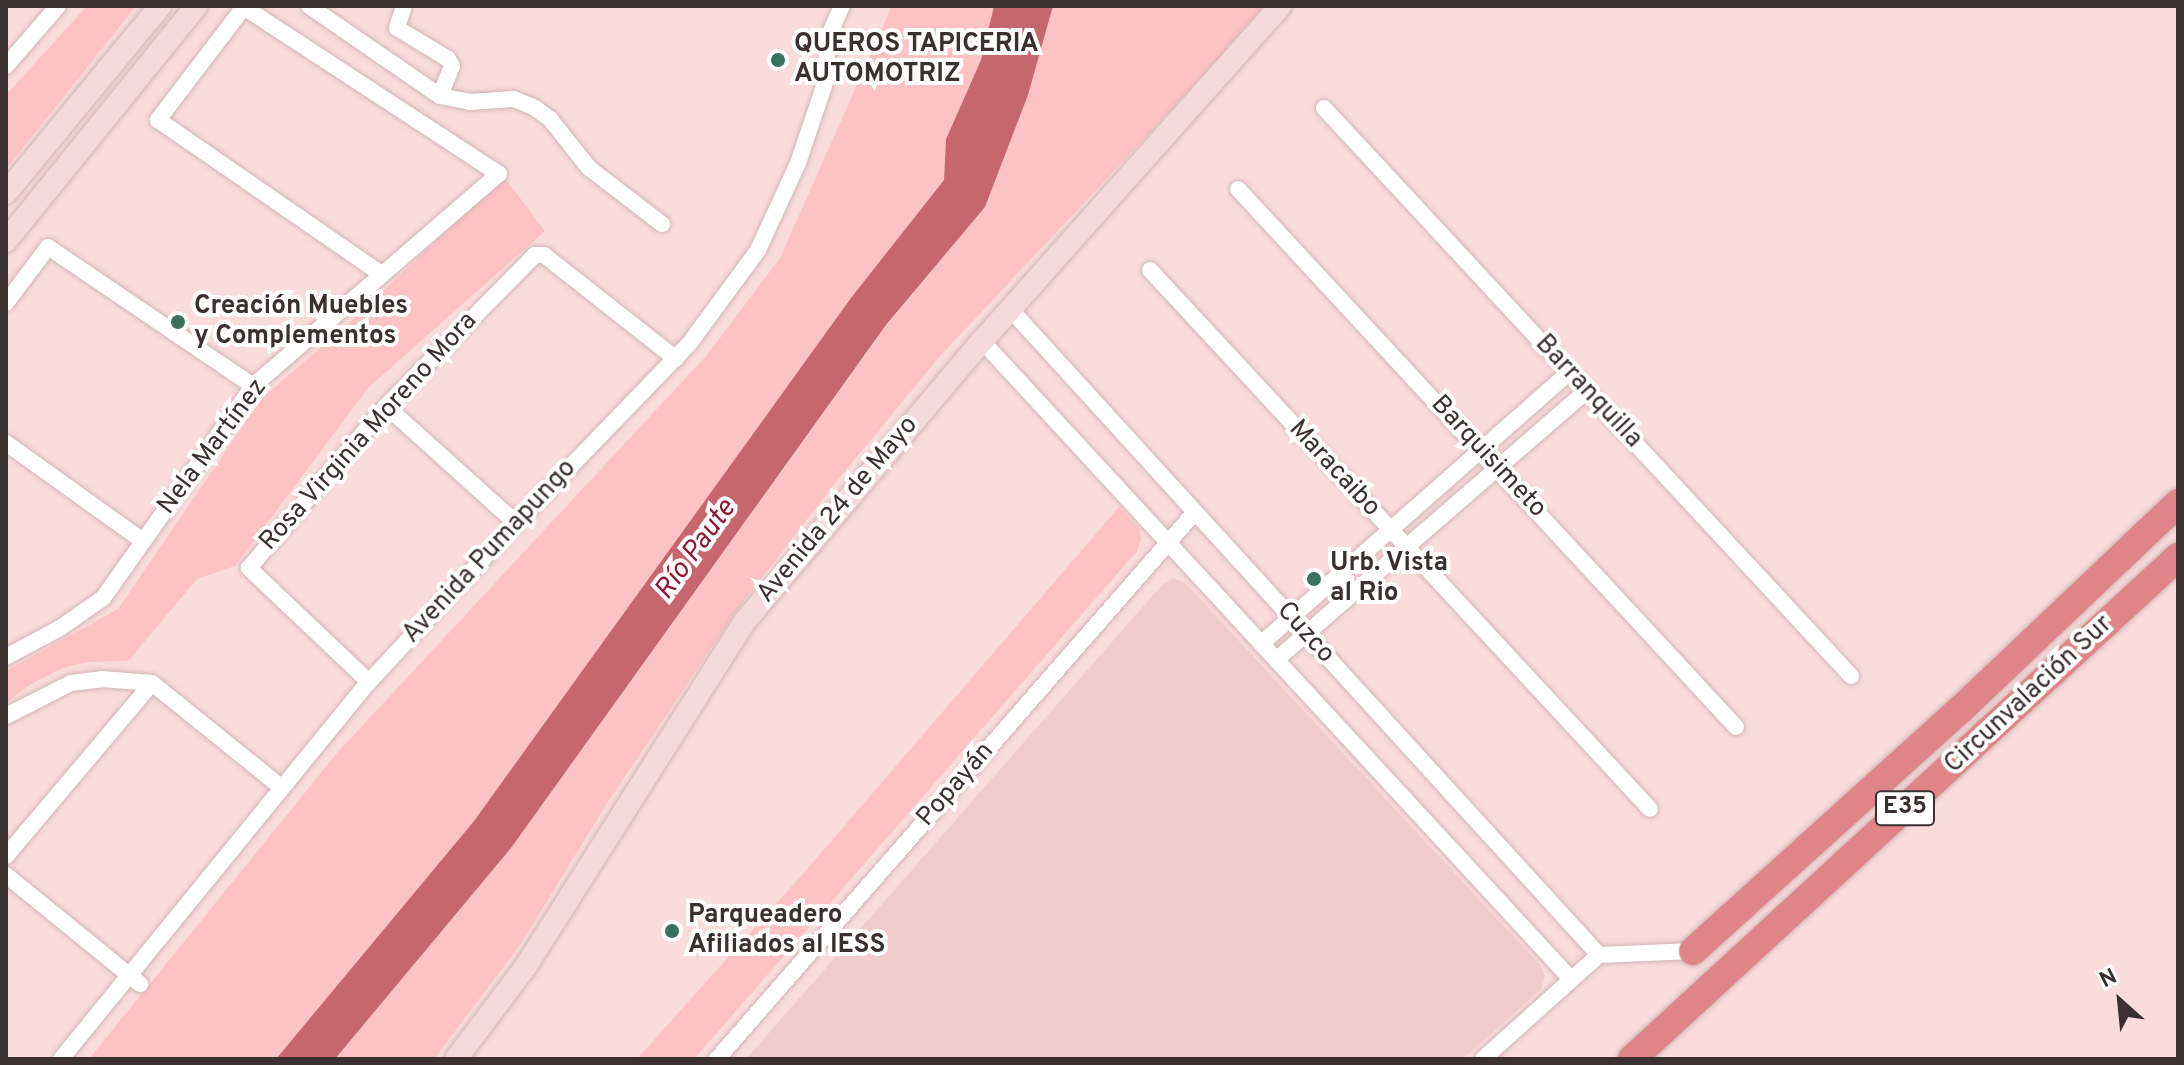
<!DOCTYPE html>
<html>
<head>
<meta charset="utf-8">
<style>
	body { margin:0 }
	#map { position:relative; width:2184px; height:1065px; overflow:hidden; background:#fadcdd; font-family:Overpass,sans-serif }
	div>[style] { position:absolute }
	.built>* { inset:0; background:#f1cccd }
	.green>* { inset:0; background:#fcc2c4 }
	.water>* { inset:0; background:#c6676e }
	.roads { filter:drop-shadow(0 0 2px #d1b5b5) drop-shadow(0 0 2px #d1b5b5) }
	.street>* { height:16px; margin:-8px; padding:0 8px; transform-origin:8px; border-radius:8px; background:#fff }
	.secondary>* { height:22px; margin:-11px; padding:0 11px; transform-origin:11px; border-radius:11px; background:#f5dadc }
	.highway>* { height:28px; margin:-14px; padding:0 14px; transform-origin:14px; border-radius:14px; background:#df8489 }
	.dots>* { width:22px; height:22px; translate:-50% -50%; box-sizing:border-box; border:4px solid #fff; border-radius:50% }
	span { translate:-50% -50%; white-space:nowrap; text-align:center; line-height:1.15; -webkit-text-stroke:8px #fff; paint-order:stroke }
	.shield-label span { padding:2px 6px; background:#fff; border:2px solid; border-radius:6px; -webkit-text-stroke-width:0 }
	.shield-label { font-size:24px; color:#3b3030; font-weight:700 }
	.poi-label { font-size:26px; color:#3b3030; font-weight:700 }
	.left { translate:0 -50%; text-align:left }
	.street-label { font-size:26px; color:#3b3030 }
	.water-label { font-size:28px; color:#8f1a31; font-style:italic }
	.frame { position:absolute; inset:0; border:8px solid #3b3030; pointer-events:none }
	.north { position:absolute; left:2080px; top:961px; width:80px; height:80px; -webkit-text-stroke:6px #fff; paint-order:stroke; rotate:333deg; font-size:22px; font-weight:700; line-height:32px; text-align:center; color:#3b3030 }
	.north::after { content:''; display:block; margin:auto; width:28px; height:36px; background:#3b3030; clip-path:polygon(50% 0,100% 100%,50% 72%,0 100%) }
</style>
</head>
<body>
<div id="map">
	<div class="built">
		<div style="clip-path:polygon(1174px 578px,1185px 583px,1540px 965px,1545px 977px,1541px 989px,1463px 1059px,746px 1059px,1162px 585px)"></div>
	</div>
	<div class="green">
		<div style="clip-path:polygon(87px 6px,136px 6px,6px 169px,6px 95px)"></div>
		<div style="clip-path:polygon(892px 6px,994px 6px,981px 60px,946px 139px,944px 180px,856px 293px,474px 821px,276px 1059px,89px 1059px,337px 753px,707px 355px,780px 258px)"></div>
		<div style="clip-path:polygon(1053px 6px,1264px 6px,1217px 61px,941px 355px,836px 482px,737px 610px,606px 805px,520px 945px,434px 1059px,335px 1059px,511px 848px,887px 325px,985px 207px,1028px 95px)"></div>
		<div style="clip-path:polygon(504px 177px,545px 231px,368px 388px,235px 566px,197px 579px,128px 661px,87px 662px,63px 668px,31px 684px,6px 703px,6px 671px,118px 609px,262px 398px,346px 326px)"></div>
		<div style="clip-path:polygon(1119px 507px,1139px 528px,1141px 539px,1137px 551px,694px 1059px,637px 1059px,809px 867px)"></div>
	</div>
	<div class="water">
		<div style="clip-path:polygon(994px 6px,1053px 6px,1028px 95px,985px 207px,886px 325px,511px 848px,335px 1059px,276px 1059px,474px 821px,851px 298px,944px 180px,946px 139px,981px 60px)"></div>
	</div>
	<div class="roads">
		<div class="street">
			<div style="left:309px;top:6px;width:159px;rotate:34.5deg"></div>
			<div style="left:440px;top:96px;width:31px;rotate:11deg"></div>
			<div style="left:470px;top:102px;width:44px;rotate:-3.9deg"></div>
			<div style="left:514px;top:99px;width:23px;rotate:23deg"></div>
			<div style="left:535px;top:108px;width:19px;rotate:36deg"></div>
			<div style="left:550px;top:119px;width:63px;rotate:51.5deg"></div>
			<div style="left:589px;top:168px;width:92px;rotate:37.5deg"></div>
			<div style="left:404px;top:6px;width:23px;rotate:108deg"></div>
			<div style="left:397px;top:28px;width:60px;rotate:31.3deg"></div>
			<div style="left:448px;top:59px;width:8px;rotate:60deg"></div>
			<div style="left:452px;top:66px;width:32px;rotate:112deg"></div>
			<div style="left:6px;top:66px;width:79px;rotate:-49.1deg"></div>
			<div style="left:1324px;top:108px;width:775px;rotate:47.14deg"></div>
			<div style="left:1238px;top:189px;width:733px;rotate:47.21deg"></div>
			<div style="left:1150px;top:270px;width:735px;rotate:47.15deg"></div>
			<div style="left:6px;top:303px;width:70px;rotate:-53.1deg"></div>
			<div style="left:48px;top:247px;width:248px;rotate:34.1deg"></div>
			<div style="left:1011px;top:310px;width:873px;rotate:47.65deg"></div>
			<div style="left:982px;top:341px;width:868px;rotate:47.29deg"></div>
			<div style="left:386px;top:406px;width:175px;rotate:42deg"></div>
			<div style="left:6px;top:443px;width:168px;rotate:35.6deg"></div>
			<div style="left:1261px;top:644px;width:411px;rotate:-41.4deg"></div>
			<div style="left:6px;top:657px;width:61px;rotate:-28.2deg"></div>
			<div style="left:60px;top:628px;width:52px;rotate:-34.9deg"></div>
			<div style="left:103px;top:598px;width:260px;rotate:-54.7deg"></div>
			<div style="left:253px;top:386px;width:325px;rotate:-40.8deg"></div>
			<div style="left:499px;top:174px;width:305px;rotate:-146.8deg"></div>
			<div style="left:244px;top:7px;width:142px;rotate:127.3deg"></div>
			<div style="left:158px;top:120px;width:271px;rotate:34.6deg"></div>
			<div style="left:1276px;top:660px;width:411px;rotate:-40.9deg"></div>
			<div style="left:369px;top:682px;width:166px;rotate:-136.5deg"></div>
			<div style="left:249px;top:568px;width:212px;rotate:-49.8deg"></div>
			<div style="left:386px;top:406px;width:212px;rotate:-45.4deg"></div>
			<div style="left:535px;top:255px;width:9px"></div>
			<div style="left:544px;top:255px;width:168px;rotate:38.2deg"></div>
			<div style="left:6px;top:716px;width:73px;rotate:-26.9deg"></div>
			<div style="left:71px;top:683px;width:31px;rotate:-7deg"></div>
			<div style="left:102px;top:679px;width:50px;rotate:4.6deg"></div>
			<div style="left:152px;top:683px;width:166px;rotate:38.9deg"></div>
			<div style="left:6px;top:856px;width:226px;rotate:-49.8deg"></div>
			<div style="left:6px;top:875px;width:173px;rotate:39.1deg"></div>
			<div style="left:61px;top:1059px;width:487px;rotate:-50.8deg"></div>
			<div style="left:369px;top:682px;width:217px;rotate:-47.2deg"></div>
			<div style="left:516px;top:523px;width:249px;rotate:-46deg"></div>
			<div style="left:689px;top:344px;width:117px;rotate:-53.7deg"></div>
			<div style="left:758px;top:250px;width:96px;rotate:-65.3deg"></div>
			<div style="left:798px;top:163px;width:81px;rotate:-71.3deg"></div>
			<div style="left:824px;top:86px;width:51px;rotate:-84.4deg"></div>
			<div style="left:829px;top:35px;width:32px;rotate:-66deg"></div>
			<div style="left:717px;top:1059px;width:726px;rotate:-48.85deg"></div>
			<div style="left:1483px;top:1059px;width:156px;rotate:-41.9deg"></div>
			<div style="left:1599px;top:955px;width:94px;rotate:-2.4deg"></div>
		</div>
		<div class="secondary">
			<div style="left:6px;top:193px;width:242px;rotate:-50.5deg"></div>
			<div style="left:6px;top:241px;width:302px;rotate:-51deg"></div>
			<div style="left:456px;top:1059px;width:116px;rotate:-53deg"></div>
			<div style="left:526px;top:966px;width:410px;rotate:-57.6deg"></div>
			<div style="left:746px;top:620px;width:365px;rotate:-49.8deg"></div>
			<div style="left:982px;top:341px;width:448px;rotate:-48.3deg"></div>
		</div>
		<div class="highway">
			<div style="left:1693px;top:951px;width:360px;rotate:-42.1deg"></div>
			<div style="left:1960px;top:710px;width:301px;rotate:-43.5deg"></div>
			<div style="left:1632px;top:1059px;width:742px;rotate:-42.6deg"></div>
		</div>
	</div>
	<div class="dots">
		<div style="left:778px;top:60px;background:#37725c"></div>
		<div style="left:178px;top:322px;background:#37725c"></div>
		<div style="left:1314px;top:579px;background:#37725c"></div>
		<div style="left:672px;top:931px;background:#37725c"></div>
	</div>
	<div class="shield-label">
		<span style="left:1905px;top:808px">E35</span>
	</div>
	<div class="poi-label">
		<span class="left" style="left:794px;top:60px">QUEROS TAPICERIA<br>AUTOMOTRIZ</span>
		<span class="left" style="left:194px;top:322px">Creación Muebles<br>y Complementos</span>
		<span class="left" style="left:1330px;top:579px">Urb. Vista<br>al Rio</span>
		<span class="left" style="left:688px;top:931px">Parqueadero<br>Afiliados al IESS</span>
	</div>
	<div class="street-label">
		<span style="left:1588px;top:392px;rotate:47deg">Barranquilla</span>
		<span style="left:369px;top:432px;rotate:-48deg">Rosa Virginia Moreno Mora</span>
		<span style="left:213px;top:447px;rotate:-53deg">Nela Martínez</span>
		<span style="left:1488px;top:457px;rotate:47deg">Barquisimeto</span>
		<span style="left:1334px;top:469px;rotate:47deg">Maracaibo</span>
		<span style="left:838px;top:510px;rotate:-50deg">Avenida 24 de Mayo</span>
		<span style="left:490px;top:552px;rotate:-47deg">Avenida Pumapungo</span>
		<span style="left:1305px;top:633px;rotate:48deg">Cuzco</span>
		<span style="left:2029px;top:695px;rotate:-43deg">Circunvalación Sur</span>
		<span style="left:956px;top:785px;rotate:-49deg">Popayán</span>
	</div>
	<div class="water-label">
		<span style="left:696px;top:550px;rotate:-54deg">Río Paute</span>
	</div>
	<div class="frame"></div>
	<div class="north">N</div>
</div>
</body>
</html>
